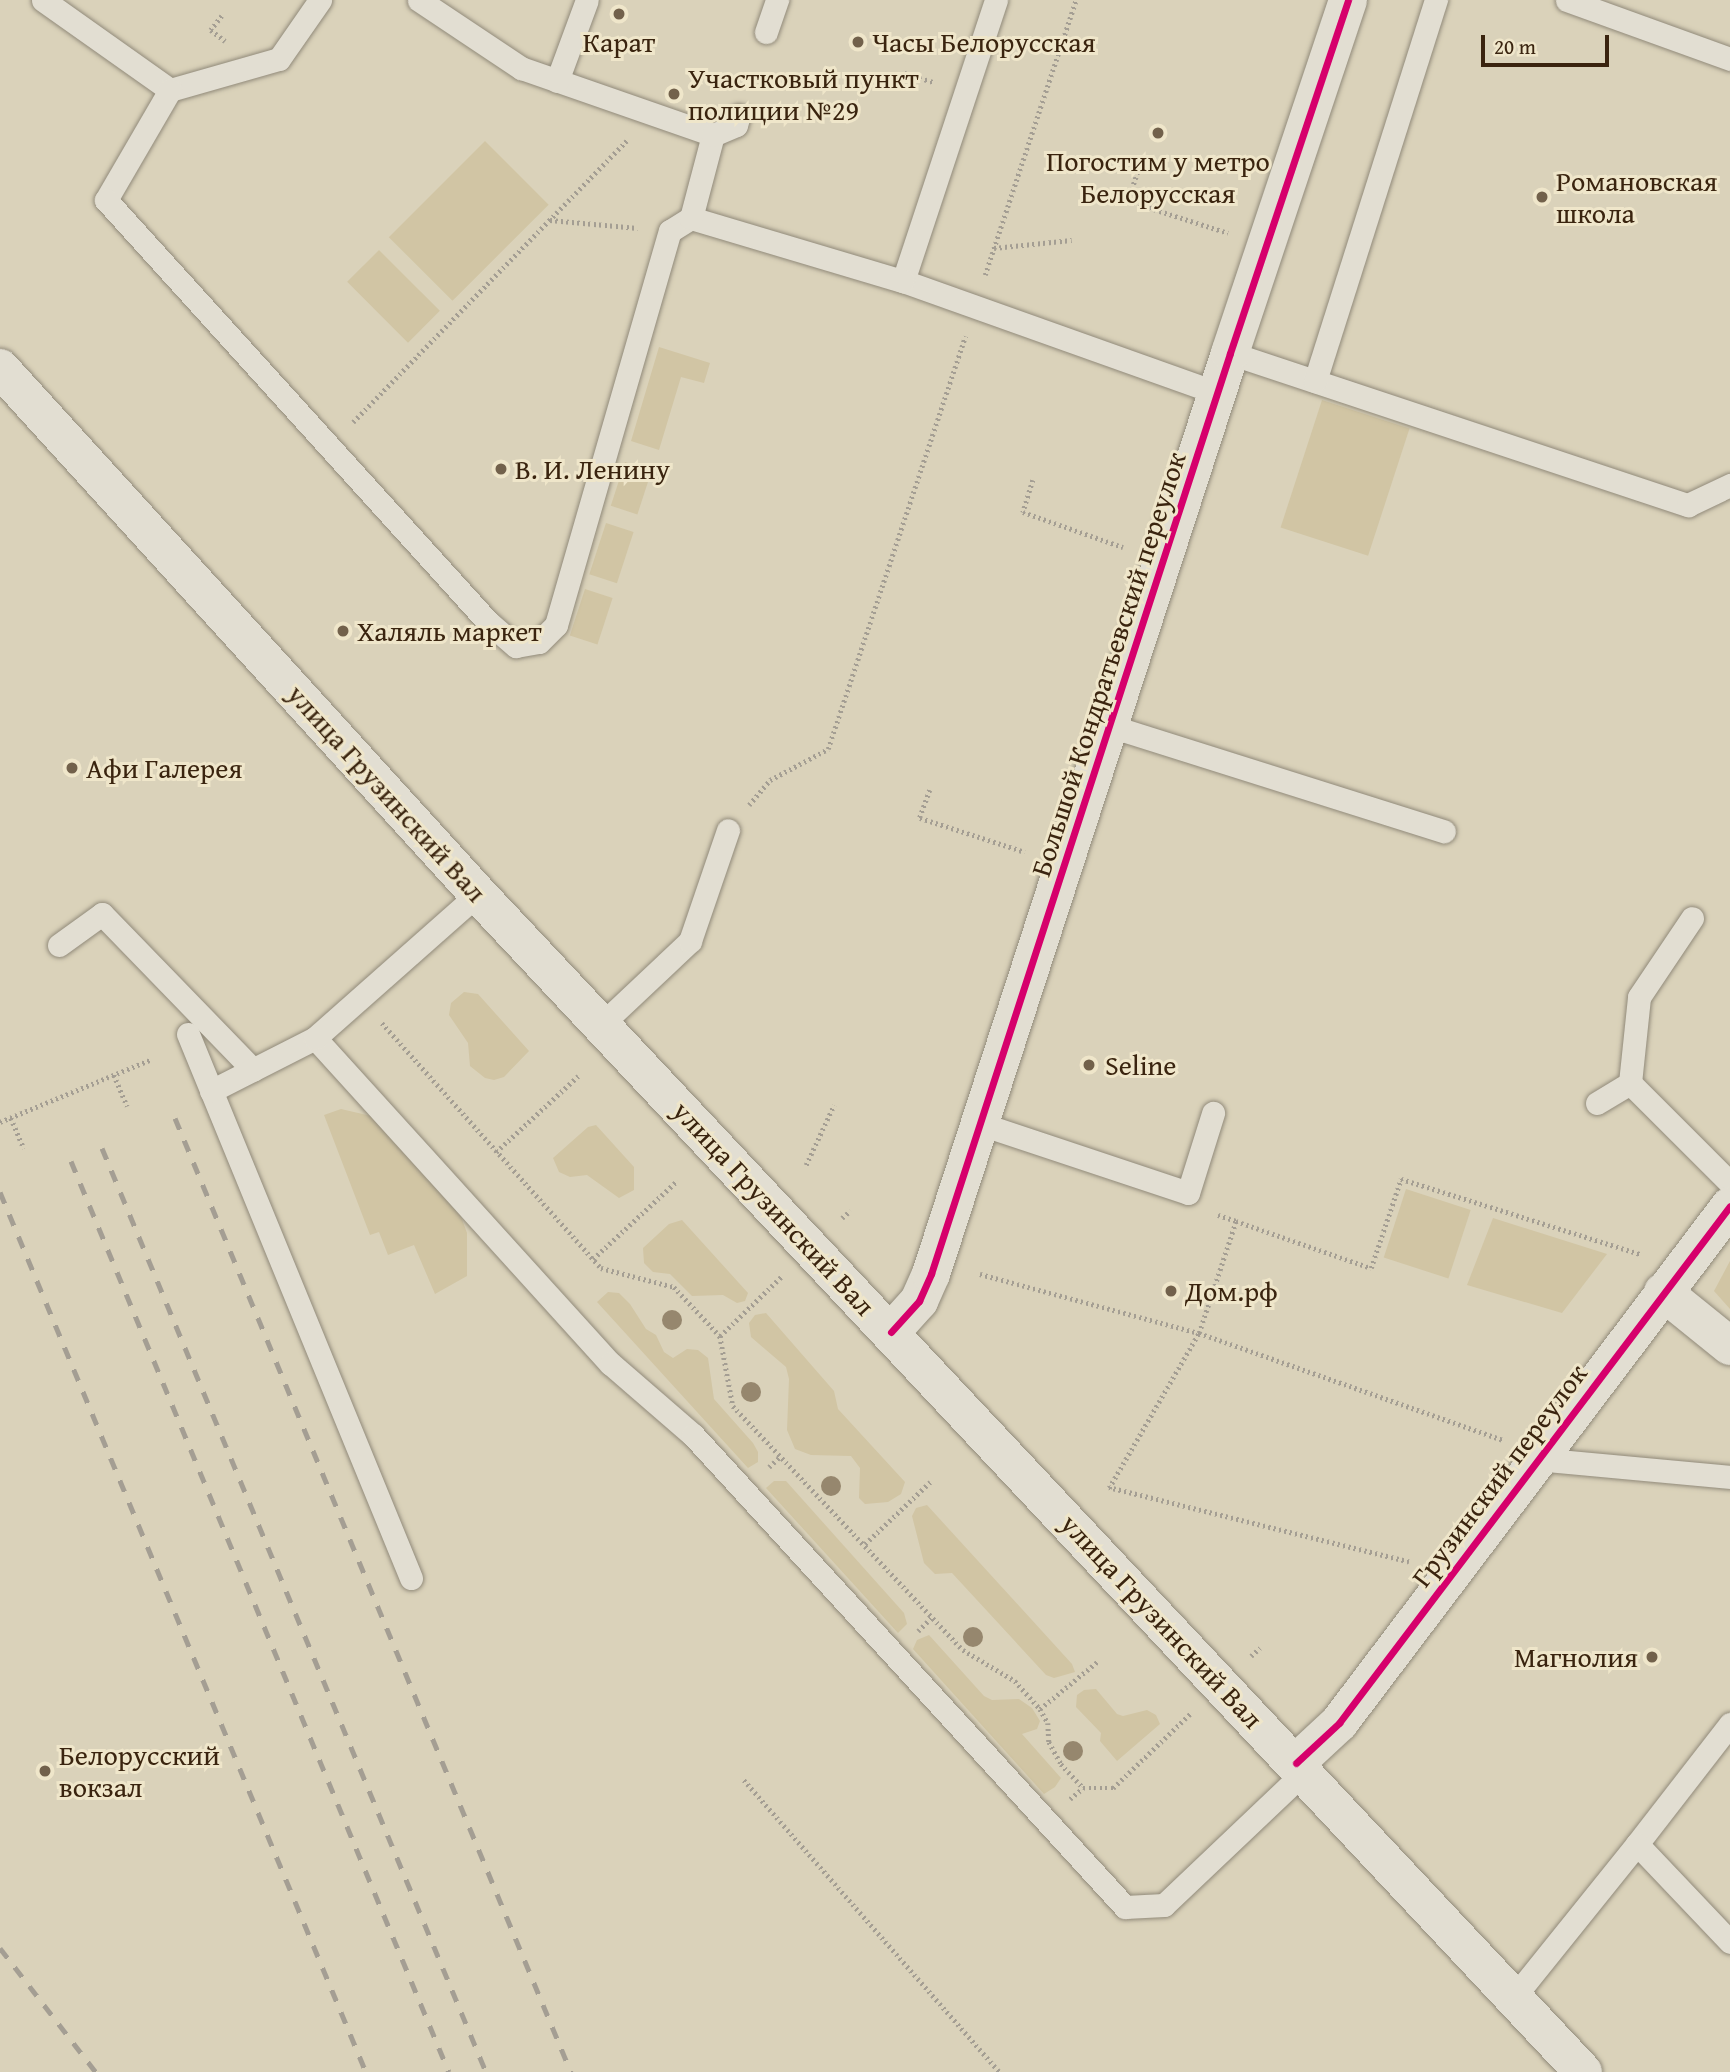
<!DOCTYPE html>
<html>
<head>
<meta charset="utf-8">
<style>
	body { margin:0 }
	#map { position:relative; width:1730px; height:2072px; overflow:hidden; background:#dad2ba; font-family:"Gentium Book Plus",serif }
	div>[style] { position:absolute }
	.green>* { inset:0; background:#d1c5a4; transform-origin:0 0 }
	.path>* { height:4.5px; margin-top:-2.25px; transform-origin:0; background:repeating-linear-gradient(90deg,#a49e93 0 2px,transparent 0 5.5px) }
	.roads { filter:drop-shadow(0 0 2px #918a7a) drop-shadow(0 0 2px #918a7a) }
	.lane>* { height:23px; margin:-11.5px; padding:0 11.5px; transform-origin:11.5px; border-radius:11.5px; background:#e2ded2 }
	.street>* { height:38px; margin:-19px; padding:0 19px; transform-origin:19px; border-radius:19px; background:#e2ded2 }
	.secondary>* { height:38px; margin:-19px; padding:0 19px; transform-origin:19px; border-radius:19px; background:#e2ded2 }
	.rail>* { height:5px; margin-top:-2.5px; transform-origin:0; background:repeating-linear-gradient(90deg,#a49e93 0 12px,transparent 0 24px) }
	.cycleway>* { height:7px; margin:-3.5px; padding:0 3.5px; transform-origin:3.5px; border-radius:3.5px; background:#d6006c }
	.trees>* { width:20px; height:20px; margin:-10px; border-radius:50%; background:#96876e }
	.dots>* { width:19px; height:19px; translate:-50% -50%; box-sizing:border-box; border:4px solid #efe6ca; border-radius:50% }
	span { translate:-50% -50%; white-space:nowrap; text-align:center; line-height:1.15; -webkit-text-stroke:6px #efe6ca; paint-order:stroke }
	.poi-label { font-size:28px; color:#3a240f }
	.left { translate:0 -50%; text-align:left }
	.right { translate:-100% -50%; text-align:right }
	.street-label { font-size:28px; color:#3a240f }
	.scale { position:absolute; left:1481px; top:35px; width:128px; height:32px; box-sizing:border-box; border:4px solid #3a240f; border-top:0; padding-left:9px; font-size:21px; line-height:24px; white-space:nowrap; color:#3a240f; -webkit-text-stroke:5px #efe6ca; paint-order:stroke }
</style>
</head>
<body>
<div id="map">
	<div class="green">
		<div style="left:485px;top:141px;width:90px;height:136px;rotate:45deg"></div>
		<div style="left:379px;top:250px;width:86px;height:45px;rotate:45deg"></div>
		<div style="clip-path:polygon(659px 347px,710px 363px,704px 383px,681px 377px,659px 450px,631px 441px)"></div>
		<div style="left:1322px;top:400px;width:92px;height:134px;rotate:18deg"></div>
		<div style="left:625px;top:462px;width:28px;height:46px;rotate:18deg"></div>
		<div style="left:606px;top:523px;width:29px;height:54px;rotate:18deg"></div>
		<div style="left:585px;top:589px;width:29px;height:49px;rotate:18deg"></div>
		<div style="clip-path:polygon(464px 992px,478px 994px,529px 1051px,504px 1077px,494px 1080px,485px 1078px,470px 1066px,468px 1043px,449px 1015px,451px 1003px)"></div>
		<div style="clip-path:polygon(341px 1109px,401px 1123px,447px 1178px,467px 1233px,467px 1276px,435px 1294px,414px 1245px,388px 1255px,379px 1232px,370px 1235px,324px 1115px)"></div>
		<div style="clip-path:polygon(596px 1125px,634px 1167px,634px 1190px,619px 1198px,587px 1175px,570px 1177px,559px 1172px,553px 1158px,588px 1127px)"></div>
		<div style="left:1406px;top:1189px;width:68px;height:72px;rotate:18deg"></div>
		<div style="clip-path:polygon(1493px 1218px,1607px 1254px,1562px 1313px,1467px 1285px)"></div>
		<div style="clip-path:polygon(682px 1220px,748px 1293px,745px 1301px,737px 1303px,723px 1295px,692px 1296px,670px 1274px,653px 1272px,644px 1263px,643px 1248px,669px 1224px)"></div>
		<div style="clip-path:polygon(1730px 1261px,1730px 1309px,1714px 1291px)"></div>
		<div style="clip-path:polygon(608px 1292px,619px 1293px,630px 1304px,646px 1329px,656px 1335px,664px 1352px,673px 1358px,687px 1349px,698px 1350px,708px 1358px,714px 1399px,753px 1443px,758px 1452px,758px 1462px,748px 1468px,597px 1302px)"></div>
		<div style="clip-path:polygon(766px 1313px,834px 1391px,838px 1409px,905px 1482px,901px 1494px,888px 1502px,865px 1504px,859px 1498px,860px 1468px,851px 1456px,811px 1455px,795px 1449px,787px 1430px,789px 1379px,786px 1367px,751px 1337px,749px 1323px,755px 1315px)"></div>
		<div style="clip-path:polygon(774px 1481px,786px 1481px,904px 1613px,907px 1624px,898px 1633px,766px 1488px)"></div>
		<div style="clip-path:polygon(927px 1505px,1072px 1664px,1075px 1672px,1054px 1678px,1046px 1675px,952px 1573px,935px 1574px,924px 1563px,912px 1516px,916px 1508px)"></div>
		<div style="clip-path:polygon(929px 1635px,984px 1696px,992px 1700px,1019px 1699px,1032px 1708px,1040px 1721px,1037px 1729px,1022px 1734px,1061px 1778px,1055px 1787px,1044px 1794px,913px 1649px,917px 1640px)"></div>
		<div style="clip-path:polygon(1096px 1689px,1117px 1714px,1123px 1716px,1147px 1710px,1156px 1715px,1160px 1724px,1117px 1761px,1100px 1741px,1101px 1733px,1076px 1707px,1077px 1695px,1084px 1690px)"></div>
	</div>
	<div class="path">
		<div style="left:222px;top:16px;width:18px;rotate:128deg"></div>
		<div style="left:211px;top:30px;width:18px;rotate:38deg"></div>
		<div style="left:904px;top:73px;width:31px;rotate:17deg"></div>
		<div style="left:1138px;top:172px;width:31px;rotate:109deg"></div>
		<div style="left:1128px;top:201px;width:105px;rotate:17.7deg"></div>
		<div style="left:550px;top:220px;width:88px;rotate:5.2deg"></div>
		<div style="left:994px;top:248px;width:78px;rotate:-5.9deg"></div>
		<div style="left:985px;top:275px;width:290px;rotate:-71.7deg"></div>
		<div style="left:353px;top:422px;width:393px;rotate:-45.8deg"></div>
		<div style="left:1033px;top:480px;width:34px;rotate:107deg"></div>
		<div style="left:1023px;top:512px;width:106px;rotate:19.3deg"></div>
		<div style="left:930px;top:790px;width:30px;rotate:110deg"></div>
		<div style="left:920px;top:818px;width:110px;rotate:17.9deg"></div>
		<div style="left:749px;top:805px;width:33px;rotate:-50deg"></div>
		<div style="left:770px;top:780px;width:66px;rotate:-28.1deg"></div>
		<div style="left:828px;top:749px;width:435px;rotate:-71.6deg"></div>
		<div style="left:382px;top:1023px;width:329px;rotate:48.2deg"></div>
		<div style="left:601px;top:1268px;width:75px;rotate:14.6deg"></div>
		<div style="left:674px;top:1287px;width:67px;rotate:46.8deg"></div>
		<div style="left:720px;top:1336px;width:71px;rotate:79.5deg"></div>
		<div style="left:733px;top:1406px;width:335px;rotate:46.7deg"></div>
		<div style="left:963px;top:1650px;width:61px;rotate:30.8deg"></div>
		<div style="left:1015px;top:1681px;width:38px;rotate:48deg"></div>
		<div style="left:1040px;top:1709px;width:16px;rotate:60deg"></div>
		<div style="left:1048px;top:1723px;width:19px;rotate:87deg"></div>
		<div style="left:1049px;top:1742px;width:25px;rotate:61deg"></div>
		<div style="left:1061px;top:1764px;width:33px;rotate:47deg"></div>
		<div style="left:1083px;top:1788px;width:30px"></div>
		<div style="left:1113px;top:1788px;width:107px;rotate:-43.9deg"></div>
		<div style="left:114px;top:1075px;width:34px;rotate:67deg"></div>
		<div style="left:11px;top:1118px;width:33px;rotate:67deg"></div>
		<div style="left:0;top:1122px;width:162px;rotate:-22.5deg"></div>
		<div style="left:496px;top:1152px;width:112px;rotate:-42.8deg"></div>
		<div style="left:806px;top:1165px;width:66px;rotate:-65deg"></div>
		<div style="left:1218px;top:1215px;width:19px;rotate:18deg"></div>
		<div style="left:842px;top:1218px;width:11px;rotate:-41deg"></div>
		<div style="left:593px;top:1259px;width:115px;rotate:-42.9deg"></div>
		<div style="left:980px;top:1274px;width:227px;rotate:15.1deg"></div>
		<div style="left:1199px;top:1333px;width:322px;rotate:19.4deg"></div>
		<div style="left:720px;top:1336px;width:86px;rotate:-44.1deg"></div>
		<div style="left:769px;top:1467px;width:16px;rotate:-43deg"></div>
		<div style="left:865px;top:1544px;width:90px;rotate:-43.6deg"></div>
		<div style="left:1409px;top:1562px;width:309px;rotate:-166.1deg"></div>
		<div style="left:1109px;top:1488px;width:179px;rotate:-59.9deg"></div>
		<div style="left:1199px;top:1333px;width:118px;rotate:-71.7deg"></div>
		<div style="left:1236px;top:1221px;width:143px;rotate:19.2deg"></div>
		<div style="left:1371px;top:1268px;width:94px;rotate:-71.4deg"></div>
		<div style="left:1401px;top:1179px;width:251px;rotate:17.4deg"></div>
		<div style="left:918px;top:1631px;width:20px;rotate:-45deg"></div>
		<div style="left:1251px;top:1656px;width:12px;rotate:-42deg"></div>
		<div style="left:1040px;top:1709px;width:74px;rotate:-39.5deg"></div>
		<div style="left:744px;top:1780px;width:388px;rotate:48.8deg"></div>
		<div style="left:1070px;top:1799px;width:17px;rotate:-40deg"></div>
	</div>
	<div class="roads">
		<div class="lane">
			<div style="left:43px;top:0;width:156px;rotate:35.3deg"></div>
			<div style="left:170px;top:90px;width:113px;rotate:-15.9deg"></div>
			<div style="left:279px;top:59px;width:72px;rotate:-55.2deg"></div>
			<div style="left:419px;top:0;width:123px;rotate:33.7deg"></div>
			<div style="left:521px;top:68px;width:203px;rotate:19.2deg"></div>
			<div style="left:996px;top:0;width:296px;rotate:108.3deg"></div>
			<div style="left:903px;top:281px;width:333px;rotate:19.6deg"></div>
			<div style="left:1567px;top:0;width:173px;rotate:19.9deg"></div>
			<div style="left:766px;top:32px;width:34px;rotate:-71deg"></div>
			<div style="left:557px;top:81px;width:86px;rotate:-69.7deg"></div>
			<div style="left:170px;top:90px;width:127px;rotate:120.2deg"></div>
			<div style="left:106px;top:200px;width:569px;rotate:47.85deg"></div>
			<div style="left:488px;top:622px;width:37px;rotate:41deg"></div>
			<div style="left:516px;top:646px;width:23px;rotate:-10deg"></div>
			<div style="left:539px;top:642px;width:24px;rotate:-45deg"></div>
			<div style="left:556px;top:625px;width:410px;rotate:-73.9deg"></div>
			<div style="left:670px;top:231px;width:25px;rotate:-32deg"></div>
			<div style="left:691px;top:218px;width:221px;rotate:16.6deg"></div>
			<div style="left:691px;top:218px;width:86px;rotate:-75.2deg"></div>
			<div style="left:713px;top:135px;width:25px;rotate:-23deg"></div>
			<div style="left:736px;top:125px;width:10px;rotate:-73deg"></div>
			<div style="left:1230px;top:353px;width:483px;rotate:18.4deg"></div>
			<div style="left:1688px;top:505px;width:47px;rotate:-25.5deg"></div>
			<div style="left:1315px;top:381px;width:400px;rotate:-72.4deg"></div>
			<div style="left:1110px;top:726px;width:350px;rotate:17.5deg"></div>
			<div style="left:59px;top:945px;width:53px;rotate:-35.8deg"></div>
			<div style="left:102px;top:914px;width:217px;rotate:45.9deg"></div>
			<div style="left:602px;top:1024px;width:121px;rotate:-43.3deg"></div>
			<div style="left:690px;top:941px;width:117px;rotate:-71.1deg"></div>
			<div style="left:188px;top:1034px;width:588px;rotate:67.71deg"></div>
			<div style="left:315px;top:1038px;width:440px;rotate:47.8deg"></div>
			<div style="left:611px;top:1364px;width:108px;rotate:40.9deg"></div>
			<div style="left:693px;top:1435px;width:640px;rotate:47.53deg"></div>
			<div style="left:1125px;top:1907px;width:39px;rotate:-3deg"></div>
			<div style="left:1164px;top:1905px;width:193px;rotate:-43.5deg"></div>
			<div style="left:1630px;top:1083px;width:141px;rotate:45deg"></div>
			<div style="left:211px;top:1091px;width:117px;rotate:-27deg"></div>
			<div style="left:315px;top:1038px;width:217px;rotate:-41.5deg"></div>
			<div style="left:1597px;top:1103px;width:39px;rotate:-31deg"></div>
			<div style="left:1630px;top:1083px;width:86px;rotate:-84deg"></div>
			<div style="left:1639px;top:997px;width:95px;rotate:-56.1deg"></div>
			<div style="left:981px;top:1124px;width:218px;rotate:18.4deg"></div>
			<div style="left:1188px;top:1193px;width:84px;rotate:-72.6deg"></div>
			<div style="left:1537px;top:1459px;width:194px;rotate:5.3deg"></div>
			<div style="left:1637px;top:1844px;width:152px;rotate:-52.2deg"></div>
			<div style="left:1514px;top:1997px;width:196px;rotate:-51.2deg"></div>
			<div style="left:1637px;top:1844px;width:135px;rotate:46.5deg"></div>
		</div>
		<div class="street">
			<div style="left:1663px;top:1292px;width:86px;rotate:38.9deg"></div>
			<div style="left:891px;top:1332px;width:42px;rotate:-47.9deg"></div>
			<div style="left:919px;top:1301px;width:30px;rotate:-66deg"></div>
			<div style="left:931px;top:1274px;width:968px;rotate:-72.01deg"></div>
			<div style="left:1230px;top:353px;width:372px;rotate:-71.5deg"></div>
			<div style="left:1296px;top:1763px;width:59px;rotate:-42.9deg"></div>
			<div style="left:1339px;top:1723px;width:648px;rotate:-52.9deg"></div>
		</div>
		<div class="secondary">
			<div style="left:0;top:368px;width:711px;rotate:47.74deg"></div>
			<div style="left:478px;top:894px;width:1615px;rotate:46.83deg"></div>
		</div>
	</div>
	<div class="rail">
		<div style="left:175px;top:1118px;width:1033px;rotate:67.46deg"></div>
		<div style="left:102px;top:1148px;width:1001px;rotate:67.43deg"></div>
		<div style="left:71px;top:1161px;width:986px;rotate:67.47deg"></div>
		<div style="left:0;top:1192px;width:953px;rotate:67.42deg"></div>
		<div style="left:0;top:1948px;width:157px;rotate:52.3deg"></div>
	</div>
	<div class="cycleway">
		<div style="left:891px;top:1332px;width:42px;rotate:-47.9deg"></div>
		<div style="left:919px;top:1301px;width:30px;rotate:-66deg"></div>
		<div style="left:931px;top:1274px;width:968px;rotate:-72.01deg"></div>
		<div style="left:1230px;top:353px;width:372px;rotate:-71.5deg"></div>
		<div style="left:1296px;top:1763px;width:59px;rotate:-42.9deg"></div>
		<div style="left:1339px;top:1723px;width:648px;rotate:-52.9deg"></div>
	</div>
	<div class="trees">
		<div style="left:672px;top:1320px"></div>
		<div style="left:751px;top:1392px"></div>
		<div style="left:831px;top:1486px"></div>
		<div style="left:973px;top:1637px"></div>
		<div style="left:1073px;top:1751px"></div>
	</div>
	<div class="dots">
		<div style="left:619px;top:14px;background:#72614b"></div>
		<div style="left:858px;top:42px;background:#72614b"></div>
		<div style="left:674px;top:94px;background:#72614b"></div>
		<div style="left:1158px;top:133px;background:#72614b"></div>
		<div style="left:1542px;top:197px;background:#72614b"></div>
		<div style="left:501px;top:469px;background:#72614b"></div>
		<div style="left:343px;top:631px;background:#72614b"></div>
		<div style="left:72px;top:768px;background:#72614b"></div>
		<div style="left:1089px;top:1065px;background:#72614b"></div>
		<div style="left:1171px;top:1291px;background:#72614b"></div>
		<div style="left:1652px;top:1657px;background:#72614b"></div>
		<div style="left:45px;top:1771px;background:#72614b"></div>
	</div>
	<div class="poi-label">
		<span style="left:619px;top:42px">Карат</span>
		<span class="left" style="left:872px;top:42px">Часы Белорусская</span>
		<span class="left" style="left:688px;top:94px">Участковый пункт<br>полиции №29</span>
		<span style="left:1158px;top:177px">Погостим у метро<br>Белорусская</span>
		<span class="left" style="left:1556px;top:197px">Романовская<br>школа</span>
		<span class="left" style="left:515px;top:469px">В. И. Ленину</span>
		<span class="left" style="left:357px;top:631px">Халяль маркет</span>
		<span class="left" style="left:86px;top:768px">Афи Галерея</span>
		<span class="left" style="left:1105px;top:1065px">Seline</span>
		<span class="left" style="left:1185px;top:1291px">Дом.рф</span>
		<span class="right" style="left:1638px;top:1657px">Магнолия</span>
		<span class="left" style="left:59px;top:1771px">Белорусский<br>вокзал</span>
	</div>
	<div class="street-label">
		<span style="left:1108px;top:664px;rotate:-72deg">Большой Кондратьевский переулок</span>
		<span style="left:387px;top:793px;rotate:48deg">улица Грузинский Вал</span>
		<span style="left:774px;top:1208px;rotate:47deg">улица Грузинский Вал</span>
		<span style="left:1499px;top:1475px;rotate:-53deg">Грузинский переулок</span>
		<span style="left:1162px;top:1621px;rotate:47deg">улица Грузинский Вал</span>
	</div>
	<div class="scale">20 m</div>
</div>
</body>
</html>
